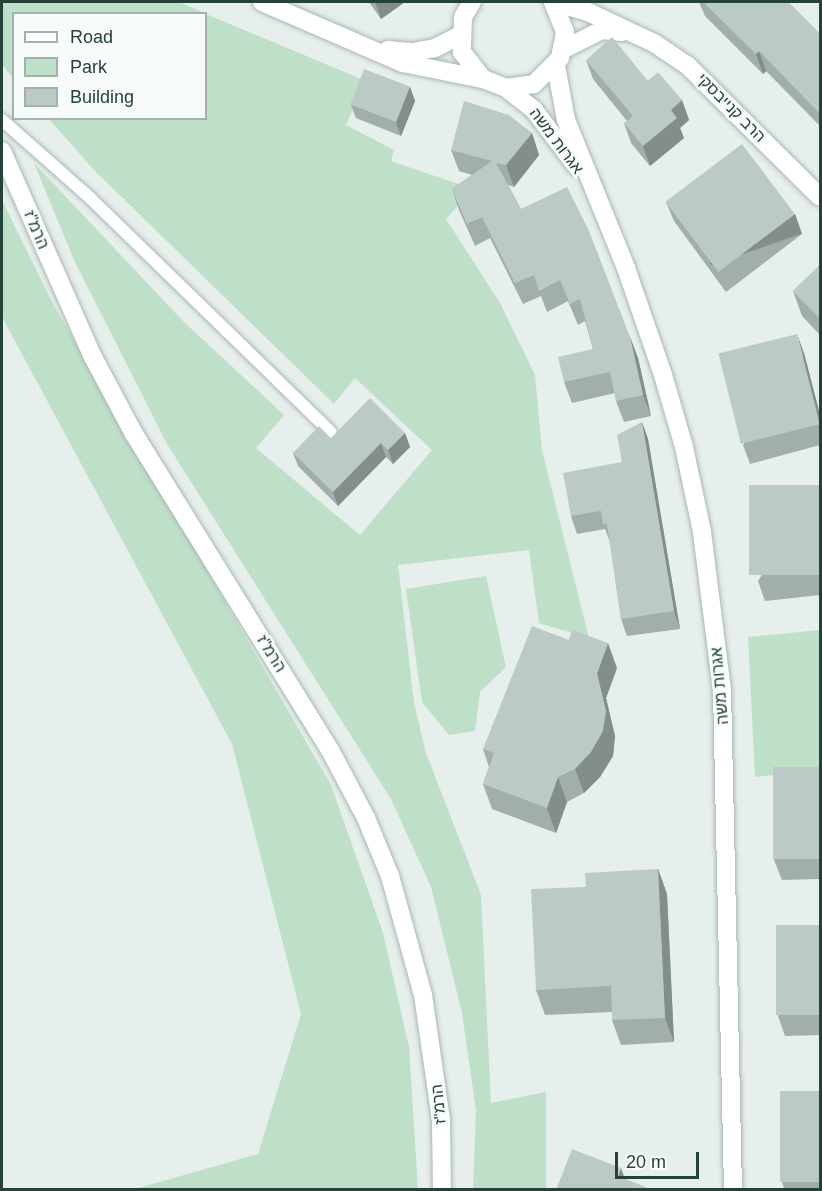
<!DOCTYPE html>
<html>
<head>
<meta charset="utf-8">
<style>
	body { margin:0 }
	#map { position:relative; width:822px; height:1191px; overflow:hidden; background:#e6efeb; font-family:Arial,Heebo,sans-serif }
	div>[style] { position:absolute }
	.green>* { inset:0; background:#bfe0c8 }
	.roads { filter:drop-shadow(0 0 2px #a8b8b2) drop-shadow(0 0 2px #a8b8b2) }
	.service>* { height:12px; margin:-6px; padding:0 6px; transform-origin:6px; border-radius:6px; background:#fff }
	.tertiary>* { height:18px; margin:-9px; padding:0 9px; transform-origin:9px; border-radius:9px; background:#fff }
	.wall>* { inset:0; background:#a1aea9 }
	.shaded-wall>* { inset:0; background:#838d89; transform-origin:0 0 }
	.building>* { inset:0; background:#bbcac4; transform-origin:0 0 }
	span { translate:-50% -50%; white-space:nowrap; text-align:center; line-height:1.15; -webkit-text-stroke:5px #f7fbf9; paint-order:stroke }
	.street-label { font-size:16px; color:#24423a }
	.frame { position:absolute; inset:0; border:3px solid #24423a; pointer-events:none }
	.legend { position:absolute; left:12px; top:12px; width:195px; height:108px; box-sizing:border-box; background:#f7fbf9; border:2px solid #a3b1ad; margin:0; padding:8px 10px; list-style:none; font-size:18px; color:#24423a }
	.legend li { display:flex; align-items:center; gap:12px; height:30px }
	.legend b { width:30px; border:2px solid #a3b1ad }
	.scale { position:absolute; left:615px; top:1152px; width:84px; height:27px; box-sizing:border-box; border:3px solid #24423a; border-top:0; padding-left:8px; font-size:18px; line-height:21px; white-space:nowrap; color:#24423a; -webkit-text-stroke:4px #f7fbf9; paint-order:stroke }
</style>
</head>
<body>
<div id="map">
	<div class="green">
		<div style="clip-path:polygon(2px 2px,179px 2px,205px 13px,14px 14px,13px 78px,2px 65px)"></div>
		<div style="clip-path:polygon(206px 14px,366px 81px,346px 125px,394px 150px,391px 161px,473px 189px,446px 219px,500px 303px,535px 375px,542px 450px,589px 638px,539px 623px,529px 550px,398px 565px,414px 703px,426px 753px,481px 895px,491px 1103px,546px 1092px,546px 1189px,473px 1189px,476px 1110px,462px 1013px,431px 887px,391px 799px,167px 444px,74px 260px,34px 163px,184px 322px,284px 415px,256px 448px,360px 535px,432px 450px,355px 378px,334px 404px,94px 170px,49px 119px,206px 118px)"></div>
		<div style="clip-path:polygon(2px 200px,52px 302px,331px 785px,383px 933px,409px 1047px,418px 1189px,135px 1189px,258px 1154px,301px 1014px,232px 744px,2px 317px)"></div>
		<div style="clip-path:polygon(486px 576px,506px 667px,480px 692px,475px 731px,449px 735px,422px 702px,406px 589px)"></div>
		<div style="clip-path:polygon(820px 630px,820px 770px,755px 777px,748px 637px)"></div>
	</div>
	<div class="roads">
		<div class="service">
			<div style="left:2px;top:120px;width:116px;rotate:41.5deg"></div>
			<div style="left:89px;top:197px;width:337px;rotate:44.2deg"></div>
		</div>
		<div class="tertiary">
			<div style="left:262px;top:2px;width:154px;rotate:23.4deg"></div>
			<div style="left:403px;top:63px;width:82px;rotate:11.3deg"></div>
			<div style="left:472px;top:2px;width:17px;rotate:121deg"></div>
			<div style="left:463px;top:17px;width:35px;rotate:92deg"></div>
			<div style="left:462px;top:52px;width:34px;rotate:52deg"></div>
			<div style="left:483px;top:79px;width:25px;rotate:21deg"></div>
			<div style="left:506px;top:88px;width:28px;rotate:-8deg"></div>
			<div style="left:534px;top:84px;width:37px;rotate:-45deg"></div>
			<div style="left:560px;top:58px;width:26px;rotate:-79deg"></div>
			<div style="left:565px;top:32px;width:32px;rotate:-112deg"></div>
			<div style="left:553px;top:2px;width:36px;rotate:16deg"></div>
			<div style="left:588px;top:12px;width:73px;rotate:25.2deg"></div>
			<div style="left:654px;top:43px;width:40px;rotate:34deg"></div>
			<div style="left:687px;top:65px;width:187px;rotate:44.8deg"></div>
			<div style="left:564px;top:49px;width:42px;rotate:-26.6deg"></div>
			<div style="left:602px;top:30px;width:20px;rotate:6deg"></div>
			<div style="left:388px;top:50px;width:25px;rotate:5deg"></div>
			<div style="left:413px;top:52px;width:22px;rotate:-10deg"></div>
			<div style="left:435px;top:48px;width:28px;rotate:-27deg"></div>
			<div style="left:556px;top:66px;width:55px;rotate:79.5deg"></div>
			<div style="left:566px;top:120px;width:160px;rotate:67.9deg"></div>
			<div style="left:626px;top:268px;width:113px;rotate:70.9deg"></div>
			<div style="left:663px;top:375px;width:75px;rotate:73.7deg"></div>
			<div style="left:684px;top:447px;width:87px;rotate:78deg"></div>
			<div style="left:702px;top:532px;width:159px;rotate:82.8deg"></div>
			<div style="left:722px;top:690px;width:500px;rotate:88.74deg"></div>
			<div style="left:506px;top:88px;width:36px;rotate:38deg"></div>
			<div style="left:534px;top:110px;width:71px;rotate:53deg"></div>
			<div style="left:2px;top:151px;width:225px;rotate:66.2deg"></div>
			<div style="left:93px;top:357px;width:87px;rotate:62deg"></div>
			<div style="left:134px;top:434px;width:372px;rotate:58.2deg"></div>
			<div style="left:330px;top:750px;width:77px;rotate:62.1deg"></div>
			<div style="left:366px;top:818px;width:63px;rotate:67.5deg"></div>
			<div style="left:390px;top:876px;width:123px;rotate:74.5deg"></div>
			<div style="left:423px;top:995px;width:126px;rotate:81.8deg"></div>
			<div style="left:441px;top:1120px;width:70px;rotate:89.2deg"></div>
		</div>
	</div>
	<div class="wall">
		<div style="clip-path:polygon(369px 2px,405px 2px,381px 19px)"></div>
		<div style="clip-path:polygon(699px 2px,788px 2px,820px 34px,820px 126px,766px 71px,763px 74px,705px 16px)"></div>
		<div style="clip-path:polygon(586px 60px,648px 81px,682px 100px,689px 120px,680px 128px,684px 138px,650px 166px,631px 143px,624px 123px,627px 121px,593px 79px)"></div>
		<div style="clip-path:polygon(410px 87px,415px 101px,401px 136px,356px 118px,351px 105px)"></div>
		<div style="clip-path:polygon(532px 133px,539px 155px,514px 187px,508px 185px,521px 209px,630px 337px,638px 358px,651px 416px,624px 422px,616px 401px,615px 393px,572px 403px,564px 382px,593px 349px,585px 321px,578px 325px,568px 301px,547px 312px,541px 296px,523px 304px,490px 238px,475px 246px,459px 210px,452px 189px,472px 175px,459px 171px,451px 150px)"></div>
		<div style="clip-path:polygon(666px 202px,795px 214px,802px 234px,726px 292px,674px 221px)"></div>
		<div style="clip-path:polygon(820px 265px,820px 335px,802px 316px,793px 291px)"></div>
		<div style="clip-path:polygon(804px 353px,820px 415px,820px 445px,750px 464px,743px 445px)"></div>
		<div style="clip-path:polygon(642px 422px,648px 439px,680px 629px,627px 636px,621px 619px,610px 542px,605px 529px,577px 534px,571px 516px,622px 462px)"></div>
		<div style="clip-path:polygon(405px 433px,410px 447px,393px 464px,386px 457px,338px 506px,298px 466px,293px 453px,331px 438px)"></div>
		<div style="clip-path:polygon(820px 485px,820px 595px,765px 601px,758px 581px)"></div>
		<div style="clip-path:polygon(617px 668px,606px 698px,615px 736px,613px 756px,600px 777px,584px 793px,567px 802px,556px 833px,492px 809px,483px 784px,489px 767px,483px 749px)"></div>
		<div style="clip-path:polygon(820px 767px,820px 879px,782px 880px,774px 860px)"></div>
		<div style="clip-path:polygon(658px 869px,667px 894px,674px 1042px,621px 1045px,612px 1020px,612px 1012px,545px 1015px,536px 990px,586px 887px)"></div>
		<div style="clip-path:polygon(820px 925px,820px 1035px,785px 1036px,778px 1016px)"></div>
		<div style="clip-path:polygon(820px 1091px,820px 1190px,785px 1190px,782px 1183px)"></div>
	</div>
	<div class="shaded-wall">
		<div style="clip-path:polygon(375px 2px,405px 2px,381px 19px)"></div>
		<div style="clip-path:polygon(759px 51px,766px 71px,763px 74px,756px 54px)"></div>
		<div style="clip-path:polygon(410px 87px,415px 101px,401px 136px,396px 122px)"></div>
		<div style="clip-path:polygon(682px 100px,689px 120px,680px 128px,684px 138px,650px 166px,643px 146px,671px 110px)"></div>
		<div style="clip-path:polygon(532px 133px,539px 155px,514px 187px,506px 165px)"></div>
		<div style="left:795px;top:214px;width:21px;height:96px;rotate:71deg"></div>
		<div style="clip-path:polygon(797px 334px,804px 353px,820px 415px,820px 423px)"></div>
		<div style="clip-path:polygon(630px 337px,638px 358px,651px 416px,643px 395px)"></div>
		<div style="clip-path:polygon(642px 422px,648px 439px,680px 629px,674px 611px)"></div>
		<div style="clip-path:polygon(405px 433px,410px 447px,393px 464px,388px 450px)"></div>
		<div style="clip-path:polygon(381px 443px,386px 457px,338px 506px,333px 492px)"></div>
		<div style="clip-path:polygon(608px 643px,617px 668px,606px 698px,615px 736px,613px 756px,600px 777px,584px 793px,575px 769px,597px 673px)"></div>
		<div style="clip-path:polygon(558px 777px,567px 802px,556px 833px,547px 808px)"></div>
		<div style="clip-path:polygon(658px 869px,667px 894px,674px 1042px,665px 1018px)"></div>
		<div style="clip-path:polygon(621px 1168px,629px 1190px,618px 1176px)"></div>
	</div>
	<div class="building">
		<div style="clip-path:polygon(703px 2px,788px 2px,820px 34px,820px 114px,759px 51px,756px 54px)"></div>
		<div style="clip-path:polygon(612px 37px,648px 81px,658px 72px,682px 100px,671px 110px,677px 118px,643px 146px,624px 123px,633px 116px,586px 60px)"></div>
		<div style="left:364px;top:69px;width:49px;height:38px;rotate:21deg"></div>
		<div style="clip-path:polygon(464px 101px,509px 115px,532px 133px,506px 165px,496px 163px,521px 209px,567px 187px,589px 231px,630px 337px,643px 395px,616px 401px,610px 372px,564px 382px,558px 357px,593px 349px,580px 299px,570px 304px,560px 280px,539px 291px,534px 275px,515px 283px,482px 217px,467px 224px,452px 189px,492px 161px,451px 150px)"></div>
		<div style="left:742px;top:144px;width:88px;height:96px;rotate:53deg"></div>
		<div style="clip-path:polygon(820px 265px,820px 319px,793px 291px)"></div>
		<div style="left:797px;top:334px;width:93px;height:81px;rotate:76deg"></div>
		<div style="clip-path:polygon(370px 398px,405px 433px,388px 450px,381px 443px,333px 492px,293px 453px,319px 426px,331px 438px)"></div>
		<div style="clip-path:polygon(642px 422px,674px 611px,621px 619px,607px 524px,603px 524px,601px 511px,571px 516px,563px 473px,622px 462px,617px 435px)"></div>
		<div style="left:820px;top:485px;width:90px;height:71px;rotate:90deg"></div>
		<div style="clip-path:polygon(532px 626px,569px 640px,572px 630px,608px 643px,597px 673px,606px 711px,603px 731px,591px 752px,575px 769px,558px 777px,547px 808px,483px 784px,494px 753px,483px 749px)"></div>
		<div style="left:820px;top:767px;width:92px;height:47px;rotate:90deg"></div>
		<div style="clip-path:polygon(658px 869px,665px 1018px,612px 1020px,611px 986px,536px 990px,531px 889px,586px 887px,585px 873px)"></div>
		<div style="left:820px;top:925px;width:90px;height:44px;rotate:90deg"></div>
		<div style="left:820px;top:1091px;width:91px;height:40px;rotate:90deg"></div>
		<div style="clip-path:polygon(572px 1149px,621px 1168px,618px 1176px,648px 1188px,647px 1190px,556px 1190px)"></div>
	</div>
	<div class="street-label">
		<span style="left:731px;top:108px;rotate:45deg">הרב קנייבסקי</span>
		<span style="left:556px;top:141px;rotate:53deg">אגרות משה</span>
		<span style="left:36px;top:230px;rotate:67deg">הרמ"ז</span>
		<span style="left:271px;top:654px;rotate:58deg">הרמ"ז</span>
		<span style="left:720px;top:686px;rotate:-95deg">אגרות משה</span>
		<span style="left:439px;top:1104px;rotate:-96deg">הרמ"ז</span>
	</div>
	<div class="frame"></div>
	<ul class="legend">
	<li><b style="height:8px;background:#fff"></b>Road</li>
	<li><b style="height:16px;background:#bfe0c8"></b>Park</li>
	<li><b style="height:16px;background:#bbcac4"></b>Building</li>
	</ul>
	<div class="scale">20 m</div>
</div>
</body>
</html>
